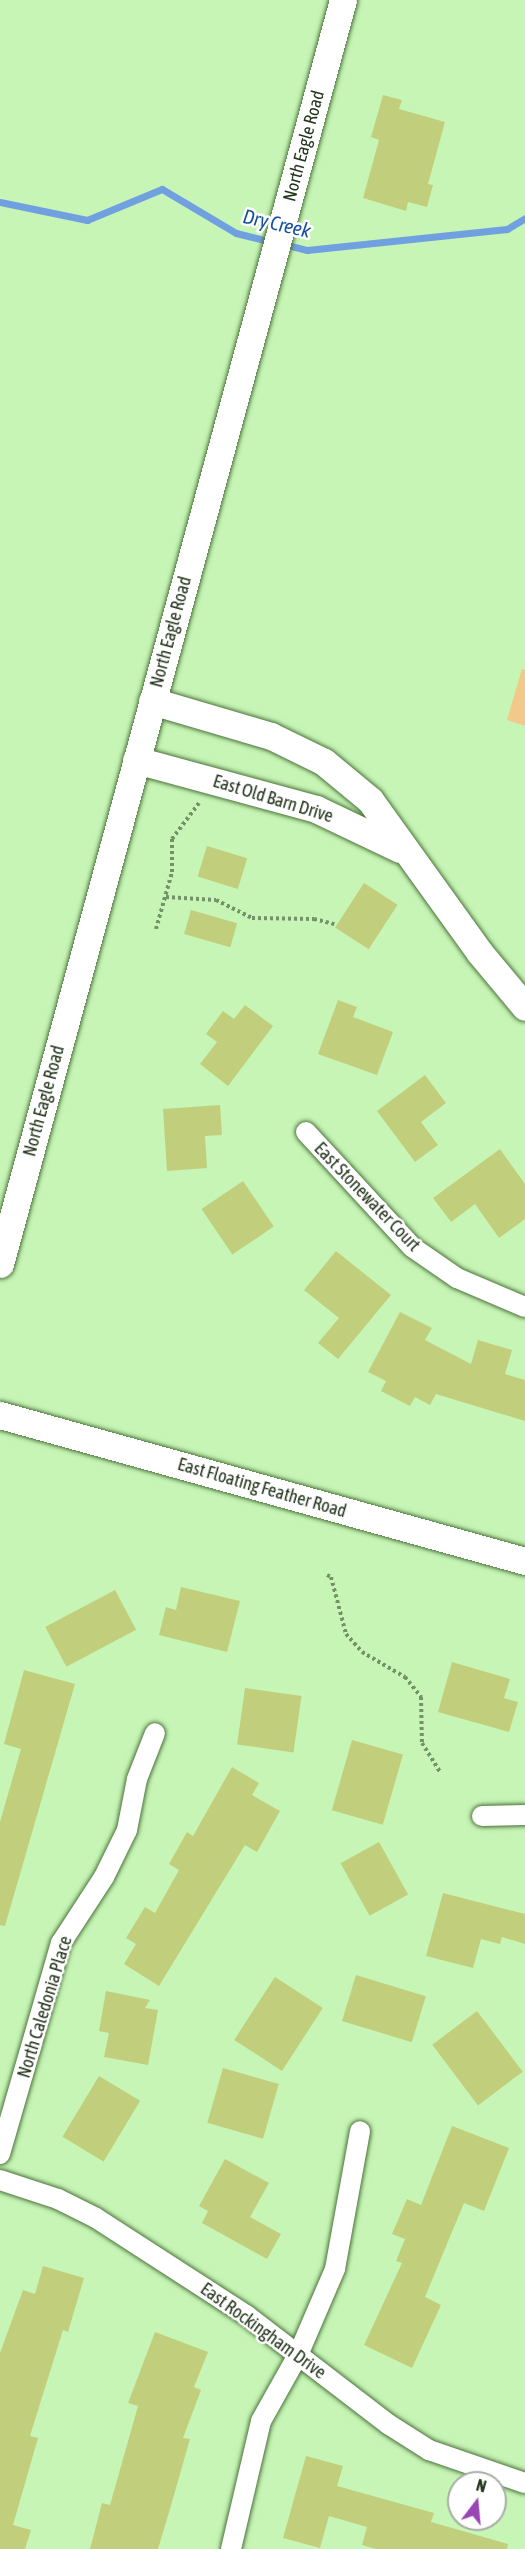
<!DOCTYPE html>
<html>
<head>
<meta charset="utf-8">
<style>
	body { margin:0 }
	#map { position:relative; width:525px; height:2549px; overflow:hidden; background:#c7f5b6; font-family:"Asap Condensed",sans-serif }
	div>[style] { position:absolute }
	.green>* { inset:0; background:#f3c98b }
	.stream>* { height:7px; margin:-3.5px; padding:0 3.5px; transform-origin:3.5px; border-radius:3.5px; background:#71a0e1 }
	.building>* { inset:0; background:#c1cf7c; transform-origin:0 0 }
	.path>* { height:4px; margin-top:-2px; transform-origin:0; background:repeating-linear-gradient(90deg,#739267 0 3px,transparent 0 6px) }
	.roads { filter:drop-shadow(0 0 2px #4b733a) drop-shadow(0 0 2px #4b733a) }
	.street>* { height:20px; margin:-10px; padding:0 10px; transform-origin:10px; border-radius:10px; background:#fff }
	.secondary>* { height:27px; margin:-13.5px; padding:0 13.5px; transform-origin:13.5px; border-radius:13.5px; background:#fff }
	span { translate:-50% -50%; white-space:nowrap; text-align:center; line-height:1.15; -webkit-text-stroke:5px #fff; paint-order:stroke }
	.street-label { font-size:18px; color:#23341c }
	.water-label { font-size:20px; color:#15519e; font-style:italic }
	.north { position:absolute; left:447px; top:2471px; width:60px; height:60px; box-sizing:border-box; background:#fff; border:2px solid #a7aea4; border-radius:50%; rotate:16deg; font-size:16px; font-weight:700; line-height:24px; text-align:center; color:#23341c }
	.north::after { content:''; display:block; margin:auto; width:21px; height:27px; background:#9a46b5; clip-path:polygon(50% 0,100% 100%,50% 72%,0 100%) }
</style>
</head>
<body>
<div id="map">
	<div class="green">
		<div style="clip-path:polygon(522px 669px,525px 670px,525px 726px,507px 720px)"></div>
	</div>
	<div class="stream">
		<div style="left:0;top:202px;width:89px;rotate:11.7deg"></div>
		<div style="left:87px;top:220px;width:81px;rotate:-22.5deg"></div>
		<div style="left:162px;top:189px;width:86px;rotate:30.7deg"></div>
		<div style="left:236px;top:233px;width:37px;rotate:14deg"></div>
		<div style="left:283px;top:244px;width:25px;rotate:14deg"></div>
		<div style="left:307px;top:250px;width:201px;rotate:-6deg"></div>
		<div style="left:507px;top:229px;width:21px;rotate:-31deg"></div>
	</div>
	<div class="building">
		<div style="clip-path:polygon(383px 95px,402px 100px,399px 109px,445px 122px,428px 184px,433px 185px,427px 207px,408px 202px,406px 211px,363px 198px,379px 140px,371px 137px)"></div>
		<div style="left:207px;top:846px;width:42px;height:32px;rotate:17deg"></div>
		<div style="left:364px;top:883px;width:40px;height:53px;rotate:33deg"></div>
		<div style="left:191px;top:910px;width:48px;height:25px;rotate:16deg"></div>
		<div style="clip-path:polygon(338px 1000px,357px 1007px,353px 1017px,393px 1032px,377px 1075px,318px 1054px)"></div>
		<div style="clip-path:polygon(245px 1005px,273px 1026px,228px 1086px,200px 1064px,217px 1042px,206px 1034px,223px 1011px,234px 1019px)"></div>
		<div style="clip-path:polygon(425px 1075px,446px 1103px,421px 1122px,438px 1145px,415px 1162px,377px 1111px)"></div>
		<div style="clip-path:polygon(220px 1105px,222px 1135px,205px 1136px,207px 1168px,167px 1171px,163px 1109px)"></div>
		<div style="clip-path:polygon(500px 1149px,525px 1184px,525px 1219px,499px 1238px,475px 1204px,451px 1222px,433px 1198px)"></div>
		<div style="left:243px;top:1181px;width:55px;height:50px;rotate:56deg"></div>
		<div style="clip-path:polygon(336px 1251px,391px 1295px,338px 1359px,318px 1343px,339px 1318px,304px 1290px)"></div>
		<div style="clip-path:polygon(400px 1312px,432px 1328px,425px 1340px,471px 1364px,478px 1340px,512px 1350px,505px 1374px,525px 1380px,525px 1421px,436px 1394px,430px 1405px,415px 1397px,410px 1406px,381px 1391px,386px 1381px,368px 1372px)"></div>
		<div style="clip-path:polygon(181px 1587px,240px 1601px,227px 1652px,159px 1635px,166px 1607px,176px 1610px)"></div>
		<div style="left:115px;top:1590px;width:45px;height:79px;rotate:62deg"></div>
		<div style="clip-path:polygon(452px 1662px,510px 1679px,504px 1698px,518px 1702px,509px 1732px,438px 1712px)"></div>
		<div style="clip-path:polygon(24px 1670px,75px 1684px,5px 1926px,0 1925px,0 1822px,21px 1749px,4px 1744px)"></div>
		<div style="left:245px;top:1688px;width:57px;height:57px;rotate:8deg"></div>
		<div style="left:352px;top:1740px;width:53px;height:73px;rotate:16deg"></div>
		<div style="clip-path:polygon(232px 1767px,259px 1783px,252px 1795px,280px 1811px,257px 1852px,245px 1845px,159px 1986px,124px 1964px,136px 1944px,126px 1938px,145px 1907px,155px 1913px,179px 1870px,169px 1864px,187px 1832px,193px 1836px)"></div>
		<div style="left:379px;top:1842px;width:60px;height:44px;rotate:61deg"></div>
		<div style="clip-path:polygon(443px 1893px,525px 1914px,525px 1944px,502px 1937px,500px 1944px,481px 1939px,473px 1968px,426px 1956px)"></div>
		<div style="left:356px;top:1975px;width:73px;height:48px;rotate:17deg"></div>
		<div style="left:275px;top:1977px;width:57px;height:75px;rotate:33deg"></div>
		<div style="clip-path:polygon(106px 1991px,150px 2000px,145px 2008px,158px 2010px,148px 2065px,104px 2057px,109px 2033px,99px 2031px)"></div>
		<div style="left:477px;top:2011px;width:76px;height:56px;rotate:53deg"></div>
		<div style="left:223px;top:2068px;width:58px;height:57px;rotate:16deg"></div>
		<div style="left:99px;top:2076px;width:48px;height:71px;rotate:31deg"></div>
		<div style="clip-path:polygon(452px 2126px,509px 2148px,484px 2211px,464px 2203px,425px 2297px,441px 2305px,412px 2368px,364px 2345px,402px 2263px,396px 2261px,405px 2239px,392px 2234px,407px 2199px,421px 2205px)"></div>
		<div style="clip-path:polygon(225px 2159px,269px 2183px,250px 2217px,281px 2234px,267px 2259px,202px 2223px,208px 2211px,199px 2206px)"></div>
		<div style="clip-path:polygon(43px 2266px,84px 2278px,68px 2332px,63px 2330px,30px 2436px,38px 2438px,13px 2525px,31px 2530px,25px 2549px,0 2549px,0 2353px,23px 2290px,35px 2294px)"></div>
		<div style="clip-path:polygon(155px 2332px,208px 2352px,194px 2387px,201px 2390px,183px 2438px,190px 2439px,170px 2509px,158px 2549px,90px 2549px,102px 2503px,110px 2505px,138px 2406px,128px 2403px)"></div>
		<div style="clip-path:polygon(306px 2456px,343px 2466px,337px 2486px,434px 2513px,431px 2522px,508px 2544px,507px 2549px,376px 2549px,362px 2545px,367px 2527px,329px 2516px,320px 2548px,283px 2538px)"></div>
	</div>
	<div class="path">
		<div style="left:166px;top:897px;width:50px;rotate:3.4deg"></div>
		<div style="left:216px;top:900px;width:40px;rotate:26.6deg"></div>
		<div style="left:252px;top:918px;width:62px;rotate:0.9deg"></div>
		<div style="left:314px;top:919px;width:21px;rotate:14deg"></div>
		<div style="left:156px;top:929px;width:59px;rotate:-74.3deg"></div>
		<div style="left:172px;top:872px;width:33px;rotate:-90deg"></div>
		<div style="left:172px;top:839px;width:45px;rotate:-53.1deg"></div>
		<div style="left:327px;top:1575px;width:4px;rotate:27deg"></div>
		<div style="left:331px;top:1577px;width:59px;rotate:75.3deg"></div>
		<div style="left:346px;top:1634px;width:24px;rotate:48deg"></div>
		<div style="left:362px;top:1652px;width:50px;rotate:30.2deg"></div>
		<div style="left:405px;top:1677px;width:26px;rotate:51deg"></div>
		<div style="left:421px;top:1697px;width:46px;rotate:88.8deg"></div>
		<div style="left:422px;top:1743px;width:34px;rotate:58deg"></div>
	</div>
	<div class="roads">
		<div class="street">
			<div style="left:306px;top:1132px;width:156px;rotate:47.3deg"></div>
			<div style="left:412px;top:1247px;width:55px;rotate:34.6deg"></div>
			<div style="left:457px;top:1278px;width:74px;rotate:23.1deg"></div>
			<div style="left:482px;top:1816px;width:43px;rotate:-1.3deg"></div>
			<div style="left:0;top:2154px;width:220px;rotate:-73.9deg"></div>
			<div style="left:61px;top:1943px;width:79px;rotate:-56.9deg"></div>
			<div style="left:104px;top:1877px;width:52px;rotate:-63.9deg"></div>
			<div style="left:127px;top:1830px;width:52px;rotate:-78.9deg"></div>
			<div style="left:137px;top:1779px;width:49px;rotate:-68.6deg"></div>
			<div style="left:0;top:2180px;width:61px;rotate:18.1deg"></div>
			<div style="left:58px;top:2199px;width:42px;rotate:26.6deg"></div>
			<div style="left:96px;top:2218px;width:179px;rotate:32.9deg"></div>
			<div style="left:246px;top:2315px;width:179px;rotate:37.5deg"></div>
			<div style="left:388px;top:2424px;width:49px;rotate:32.4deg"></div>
			<div style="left:429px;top:2450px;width:102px;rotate:19deg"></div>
			<div style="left:231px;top:2549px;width:131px;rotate:-76.8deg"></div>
			<div style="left:261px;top:2421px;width:76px;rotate:-60.7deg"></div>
			<div style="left:298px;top:2355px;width:94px;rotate:-66.7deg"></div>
			<div style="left:335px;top:2269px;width:140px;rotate:-79.7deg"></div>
		</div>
		<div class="secondary">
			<div style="left:152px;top:701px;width:124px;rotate:16.4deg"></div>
			<div style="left:271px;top:736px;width:59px;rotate:26.1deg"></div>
			<div style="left:324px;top:762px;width:60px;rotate:39.6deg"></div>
			<div style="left:370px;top:800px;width:188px;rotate:54.3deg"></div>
			<div style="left:480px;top:953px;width:70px;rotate:50.2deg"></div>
			<div style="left:136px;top:760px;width:187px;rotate:15.2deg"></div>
			<div style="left:316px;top:809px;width:93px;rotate:25.5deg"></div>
			<div style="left:0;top:1264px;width:1310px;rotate:-74.82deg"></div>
			<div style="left:0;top:1415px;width:545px;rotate:15.54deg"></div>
		</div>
	</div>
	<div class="street-label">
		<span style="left:304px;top:146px;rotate:-75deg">North Eagle Road</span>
		<span style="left:171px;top:632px;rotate:-75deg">North Eagle Road</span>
		<span style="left:273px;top:799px;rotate:17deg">East Old Barn Drive</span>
		<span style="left:44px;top:1101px;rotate:-75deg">North Eagle Road</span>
		<span style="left:367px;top:1197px;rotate:46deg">East Stonewater Court</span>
		<span style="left:262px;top:1488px;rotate:16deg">East Floating Feather Road</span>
		<span style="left:45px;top:2007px;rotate:-73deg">North Caledonia Place</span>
		<span style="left:263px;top:2331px;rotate:36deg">East Rockingham Drive</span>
	</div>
	<div class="water-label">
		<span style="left:277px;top:223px;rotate:13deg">Dry Creek</span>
	</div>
	<div class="north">N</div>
</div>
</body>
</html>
